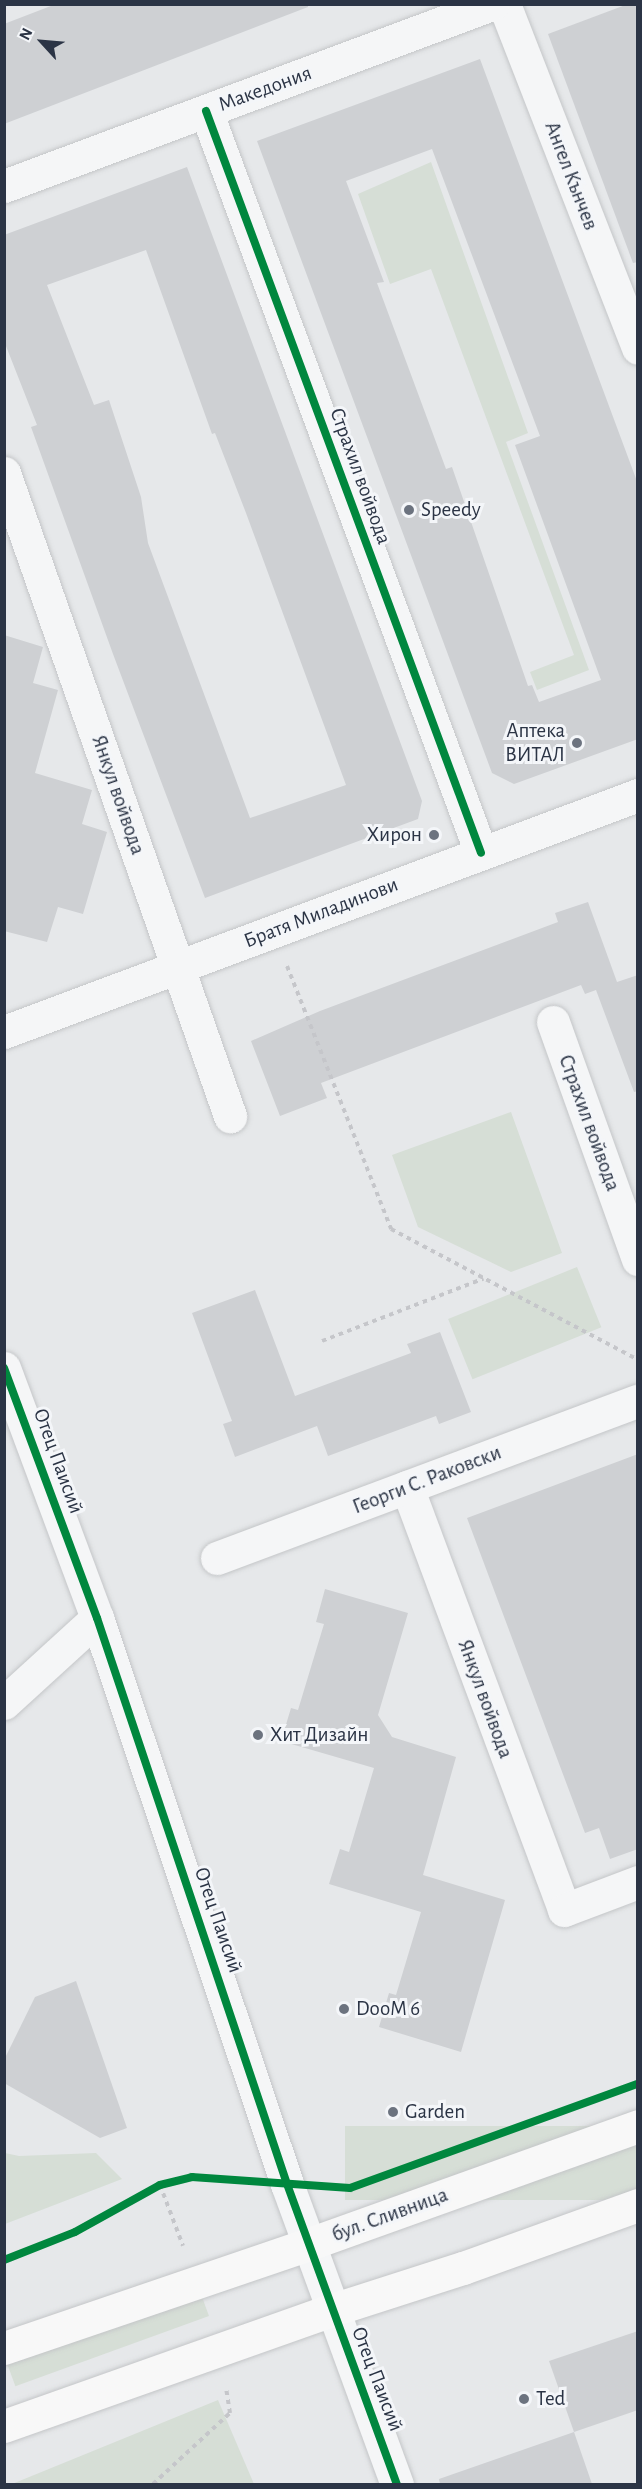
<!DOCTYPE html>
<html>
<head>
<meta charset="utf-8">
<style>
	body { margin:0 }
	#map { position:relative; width:642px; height:2489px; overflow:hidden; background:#e6e8ea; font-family:"Alegreya Sans",sans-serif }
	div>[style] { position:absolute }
	.green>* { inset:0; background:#d6ded6; transform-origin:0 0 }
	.building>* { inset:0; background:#ced0d3 }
	.path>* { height:4px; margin-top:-2px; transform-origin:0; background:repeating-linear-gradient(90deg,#c5c6ca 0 4.5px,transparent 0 9px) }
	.roads { filter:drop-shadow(0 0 2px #c4c6c8) drop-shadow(0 0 2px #c4c6c8) }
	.minor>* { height:33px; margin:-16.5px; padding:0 16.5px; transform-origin:16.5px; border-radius:16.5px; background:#f5f6f7 }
	.major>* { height:33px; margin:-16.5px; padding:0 16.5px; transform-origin:16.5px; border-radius:16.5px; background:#f8f8f8 }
	.cycleway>* { height:8px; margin:-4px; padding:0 4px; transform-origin:4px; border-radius:4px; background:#00873e }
	.dots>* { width:16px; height:16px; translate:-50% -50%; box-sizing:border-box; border:3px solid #f4f6f9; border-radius:50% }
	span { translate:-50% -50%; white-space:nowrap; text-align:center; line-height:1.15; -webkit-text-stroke:6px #f4f6f9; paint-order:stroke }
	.street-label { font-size:21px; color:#2b3445 }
	.poi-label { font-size:21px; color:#2b3445 }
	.left { translate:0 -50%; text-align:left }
	.right { translate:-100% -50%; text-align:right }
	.frame { position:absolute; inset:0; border:6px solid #2b3445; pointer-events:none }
	.north { position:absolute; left:12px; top:12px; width:60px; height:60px; -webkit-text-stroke:4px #f4f6f9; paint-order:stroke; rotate:296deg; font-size:16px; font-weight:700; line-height:24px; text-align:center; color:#2b3445 }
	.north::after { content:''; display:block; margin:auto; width:21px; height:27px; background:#2b3445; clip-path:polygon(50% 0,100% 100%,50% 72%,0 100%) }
</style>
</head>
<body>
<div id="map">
	<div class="green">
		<div style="clip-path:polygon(431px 162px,528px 433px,506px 442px,589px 670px,537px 690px,530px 672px,574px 655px,431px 269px,390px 284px,358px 194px)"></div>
		<div style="clip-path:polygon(511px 1112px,562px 1253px,511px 1272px,418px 1227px,392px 1155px)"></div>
		<div style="left:577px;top:1267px;width:65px;height:139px;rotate:68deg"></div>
		<div style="left:637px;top:2126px;width:74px;height:292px;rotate:90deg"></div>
		<div style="clip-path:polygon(5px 2153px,19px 2156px,96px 2153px,122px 2179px,5px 2224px)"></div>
		<div style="left:197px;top:2283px;width:35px;height:206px;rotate:70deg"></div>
		<div style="clip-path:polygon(218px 2400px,254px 2484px,12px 2484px)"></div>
	</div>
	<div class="building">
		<div style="clip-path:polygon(56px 4px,308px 4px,308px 7px,4px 124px,4px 24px)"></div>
		<div style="clip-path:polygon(628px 4px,638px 4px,638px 262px,633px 263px,548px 34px)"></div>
		<div style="clip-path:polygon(evenodd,480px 59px,638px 484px,638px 739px,514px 784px,492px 773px,257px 141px,480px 59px,432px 149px,540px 436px,515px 445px,601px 680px,539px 702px,532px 685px,528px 686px,452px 467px,446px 469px,377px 283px,384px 282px,346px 181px,432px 149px)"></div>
		<div style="clip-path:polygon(evenodd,187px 167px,422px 801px,418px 819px,205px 898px,113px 654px,31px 427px,37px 425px,4px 341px,4px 235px,187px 167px,146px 250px,212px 434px,215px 433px,246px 513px,346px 785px,250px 818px,148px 543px,141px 497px,109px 400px,94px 405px,47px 285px,146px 250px)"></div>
		<div style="clip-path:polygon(4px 635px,43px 647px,33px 683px,58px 690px,35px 773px,92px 790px,82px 824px,107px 832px,83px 914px,58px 907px,47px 942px,4px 931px)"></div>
		<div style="clip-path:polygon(588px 902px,617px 982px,638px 975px,638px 1091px,634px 1092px,596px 990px,585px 994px,581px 985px,321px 1083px,327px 1098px,280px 1116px,251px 1041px,320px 1011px,558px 922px,555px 913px)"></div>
		<div style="clip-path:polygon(255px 1290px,295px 1396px,411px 1353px,407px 1344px,440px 1332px,471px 1412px,439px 1424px,436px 1416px,328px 1456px,317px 1426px,235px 1457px,223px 1424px,232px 1421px,192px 1313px)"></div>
		<div style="clip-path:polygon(638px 1454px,638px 1849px,610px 1859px,599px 1828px,585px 1833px,467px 1518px)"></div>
		<div style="clip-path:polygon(325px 1589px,408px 1613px,378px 1715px,392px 1737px,456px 1757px,423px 1875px,505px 1900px,461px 2052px,379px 2027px,389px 1993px,396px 1995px,421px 1912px,329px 1884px,340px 1849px,349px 1852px,374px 1768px,281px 1741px,291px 1708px,298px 1710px,324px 1624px,316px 1622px)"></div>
		<div style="clip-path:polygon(76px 1981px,127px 2128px,100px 2138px,4px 2083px,4px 2060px,35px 1997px)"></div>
		<div style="clip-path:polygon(638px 2331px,638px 2410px,574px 2432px,549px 2361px)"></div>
		<div style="clip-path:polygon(574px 2432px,592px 2484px,440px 2484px,439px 2479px)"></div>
	</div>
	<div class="path">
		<div style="left:287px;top:966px;width:283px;rotate:68.4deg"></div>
		<div style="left:391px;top:1229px;width:280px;rotate:27.9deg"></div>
		<div style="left:322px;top:1341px;width:173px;rotate:-21.1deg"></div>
		<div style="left:160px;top:2185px;width:65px;rotate:69.3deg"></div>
		<div style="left:153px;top:2484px;width:105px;rotate:-42.7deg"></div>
		<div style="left:230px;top:2413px;width:26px;rotate:-99deg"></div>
	</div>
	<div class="roads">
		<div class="minor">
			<div style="left:504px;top:4px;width:369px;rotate:68.7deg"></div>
			<div style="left:206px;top:111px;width:791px;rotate:69.66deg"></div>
			<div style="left:4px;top:186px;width:521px;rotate:-20.45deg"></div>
			<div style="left:4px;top:473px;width:682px;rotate:70.63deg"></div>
			<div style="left:553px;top:1022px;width:252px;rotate:70.3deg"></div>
			<div style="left:4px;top:1032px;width:677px;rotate:-20.5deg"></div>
			<div style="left:4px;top:1368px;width:267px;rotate:69.6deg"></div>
			<div style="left:97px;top:1618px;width:597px;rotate:71.44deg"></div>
			<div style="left:287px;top:2184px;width:320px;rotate:69.9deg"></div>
			<div style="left:407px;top:1487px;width:451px;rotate:69.6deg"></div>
			<div style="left:564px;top:1910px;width:79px;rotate:-20.7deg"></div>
			<div style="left:217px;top:1558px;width:449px;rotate:-20.5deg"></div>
			<div style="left:4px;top:1703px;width:126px;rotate:-42.4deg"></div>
		</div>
		<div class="major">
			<div style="left:4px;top:2348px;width:322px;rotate:-18.8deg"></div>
			<div style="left:309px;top:2244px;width:350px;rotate:-19.7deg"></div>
			<div style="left:4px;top:2426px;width:348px;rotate:-19.5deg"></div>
			<div style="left:332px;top:2310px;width:138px;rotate:-17.8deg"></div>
			<div style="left:463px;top:2268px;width:186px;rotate:-19.8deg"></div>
		</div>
	</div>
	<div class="cycleway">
		<div style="left:206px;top:111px;width:791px;rotate:69.66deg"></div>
		<div style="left:4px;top:1368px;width:267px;rotate:69.6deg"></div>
		<div style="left:97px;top:1618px;width:597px;rotate:71.44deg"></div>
		<div style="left:287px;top:2184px;width:320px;rotate:69.9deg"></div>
		<div style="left:4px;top:2260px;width:76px;rotate:-21.5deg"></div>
		<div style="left:75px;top:2232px;width:97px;rotate:-28.9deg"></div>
		<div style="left:160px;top:2185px;width:33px;rotate:-14deg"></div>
		<div style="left:192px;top:2177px;width:158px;rotate:4deg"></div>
		<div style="left:350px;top:2188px;width:306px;rotate:-19.9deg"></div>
	</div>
	<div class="dots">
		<div style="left:409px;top:510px;background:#6c737f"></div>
		<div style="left:577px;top:743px;background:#6c737f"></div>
		<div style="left:434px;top:835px;background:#6c737f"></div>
		<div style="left:258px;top:1735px;background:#6c737f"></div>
		<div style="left:344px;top:2009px;background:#6c737f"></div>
		<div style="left:393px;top:2112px;background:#6c737f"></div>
		<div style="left:524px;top:2399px;background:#6c737f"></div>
	</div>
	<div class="street-label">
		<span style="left:265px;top:89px;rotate:-20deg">Македония</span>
		<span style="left:571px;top:176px;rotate:69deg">Ангел Кънчев</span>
		<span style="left:360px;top:476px;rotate:70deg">Страхил войвода</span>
		<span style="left:118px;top:795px;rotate:71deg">Янкул войвода</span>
		<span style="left:321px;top:913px;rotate:-21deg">Братя Миладинови</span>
		<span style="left:589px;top:1123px;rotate:70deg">Страхил войвода</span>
		<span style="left:58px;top:1461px;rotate:70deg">Отец Паисий</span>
		<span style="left:427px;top:1480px;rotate:-21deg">Георги С. Раковски</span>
		<span style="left:485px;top:1699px;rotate:70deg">Янкул войвода</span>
		<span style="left:218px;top:1920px;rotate:71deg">Отец Паисий</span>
		<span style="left:390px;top:2215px;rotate:-20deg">бул. Сливница</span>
		<span style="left:377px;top:2379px;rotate:69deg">Отец Паисий</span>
	</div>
	<div class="poi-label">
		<span class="left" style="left:421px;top:510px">Speedy</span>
		<span class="right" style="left:565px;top:743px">Аптека<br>ВИТАЛ</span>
		<span class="right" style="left:422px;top:835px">Хирон</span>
		<span class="left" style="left:270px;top:1735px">Хит Дизайн</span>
		<span class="left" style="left:356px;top:2009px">DooM 6</span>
		<span class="left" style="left:405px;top:2112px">Garden</span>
		<span class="left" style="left:536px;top:2399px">Ted</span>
	</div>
	<div class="frame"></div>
	<div class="north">N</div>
</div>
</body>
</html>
